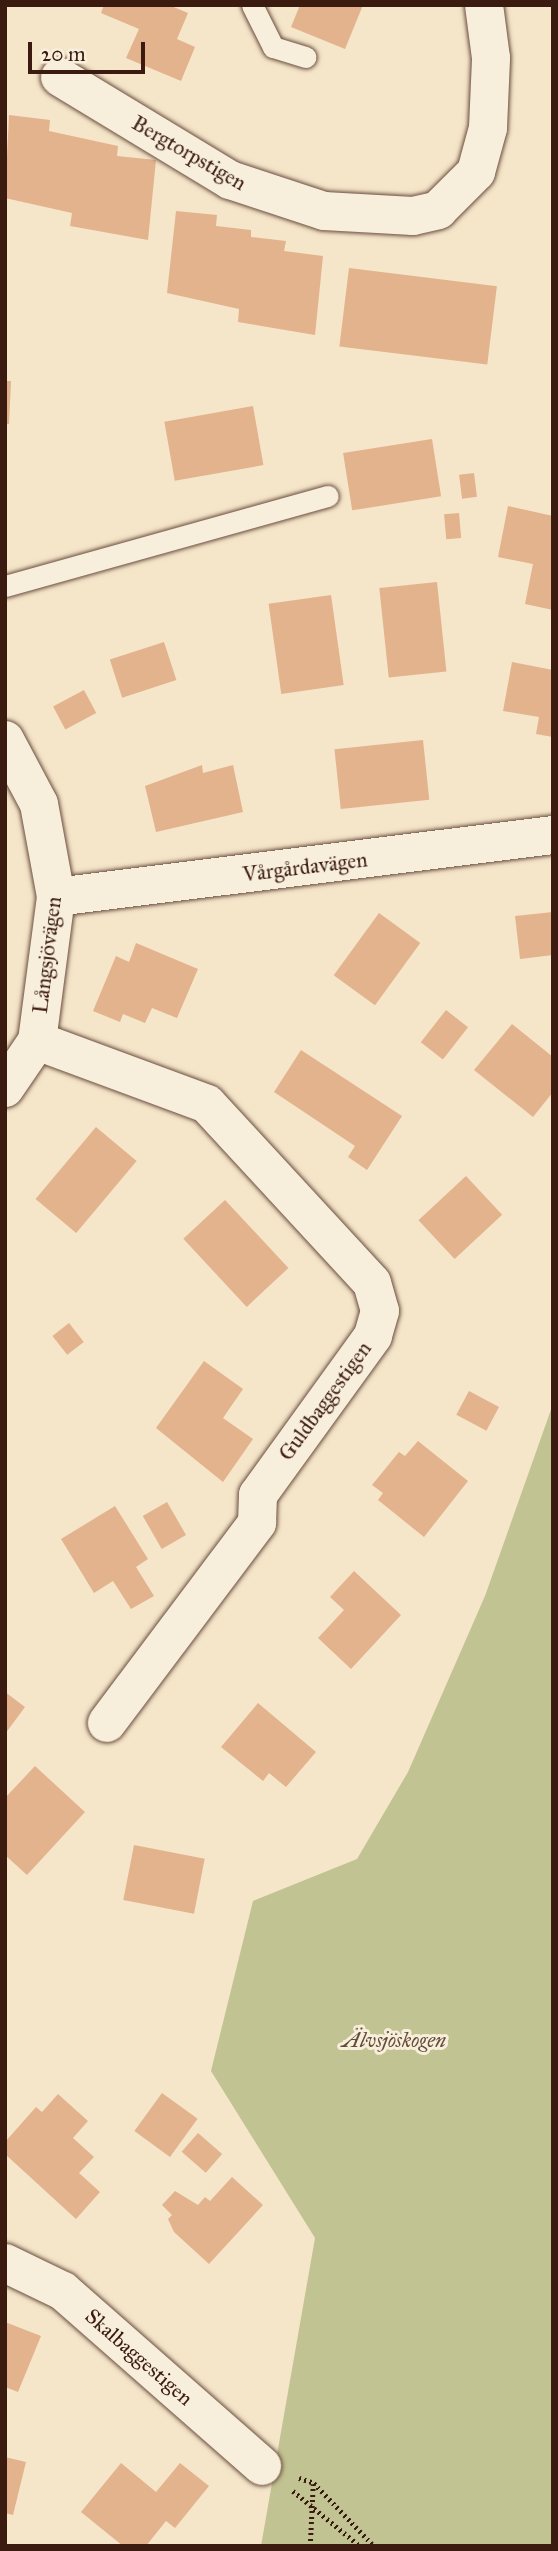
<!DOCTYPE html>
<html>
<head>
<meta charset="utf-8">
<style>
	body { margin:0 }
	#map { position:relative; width:558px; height:2551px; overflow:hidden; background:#f5e5c9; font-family:"IM FELL Great Primer",serif }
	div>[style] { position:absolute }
	.green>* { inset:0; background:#c2c392 }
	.building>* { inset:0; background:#e3b38e; transform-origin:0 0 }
	.path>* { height:4.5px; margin-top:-2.25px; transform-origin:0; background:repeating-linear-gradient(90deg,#3b1b0f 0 2px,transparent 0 5.5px) }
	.roads { filter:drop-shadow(0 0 2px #6a4e3e) drop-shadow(0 0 2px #6a4e3e) }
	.service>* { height:21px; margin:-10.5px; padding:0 10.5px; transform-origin:10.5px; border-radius:10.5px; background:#f8eedc }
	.minor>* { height:38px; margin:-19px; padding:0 19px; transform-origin:19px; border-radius:19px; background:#f8eedc }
	.tertiary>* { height:38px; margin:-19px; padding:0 19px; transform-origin:19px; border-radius:19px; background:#f8eedc }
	span { translate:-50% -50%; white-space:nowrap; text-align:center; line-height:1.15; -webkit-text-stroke:6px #f8eedc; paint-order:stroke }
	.street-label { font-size:21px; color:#3b1b0f }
	.park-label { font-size:21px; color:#644d36; font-style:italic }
	.frame { position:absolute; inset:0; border:7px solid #3b1b0f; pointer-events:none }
	.scale { position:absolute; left:28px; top:42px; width:117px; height:32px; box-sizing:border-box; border:4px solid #3b1b0f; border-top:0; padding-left:9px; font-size:21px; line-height:24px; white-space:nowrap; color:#3b1b0f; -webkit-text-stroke:5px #f8eedc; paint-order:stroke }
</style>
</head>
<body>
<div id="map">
	<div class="green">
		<div style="clip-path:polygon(553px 1404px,553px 2546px,261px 2546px,315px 2238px,211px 2071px,253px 1901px,357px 1859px,408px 1772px,485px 1596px)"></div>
	</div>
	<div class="building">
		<div style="clip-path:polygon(104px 5px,169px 5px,188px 13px,177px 39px,195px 47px,181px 81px,126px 58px,139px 29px,101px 13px)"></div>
		<div style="clip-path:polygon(300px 5px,363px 5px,345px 49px,291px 27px)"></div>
		<div style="clip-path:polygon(9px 115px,50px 120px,49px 131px,118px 146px,117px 156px,156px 160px,148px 240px,70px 226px,72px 213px,5px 198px)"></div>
		<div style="clip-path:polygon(176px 211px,217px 215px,216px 226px,251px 230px,251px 237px,286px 241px,284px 251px,323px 256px,315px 335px,238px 322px,239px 309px,167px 293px)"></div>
		<div style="left:349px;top:268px;width:149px;height:79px;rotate:7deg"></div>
		<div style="clip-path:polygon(5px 381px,11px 381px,9px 424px,5px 424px)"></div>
		<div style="left:253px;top:406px;width:60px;height:90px;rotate:80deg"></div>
		<div style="left:432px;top:439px;width:58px;height:90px;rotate:81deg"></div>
		<div style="left:474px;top:473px;width:24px;height:15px;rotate:83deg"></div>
		<div style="clip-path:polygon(508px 506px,553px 516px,553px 610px,525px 604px,533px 564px,498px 557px)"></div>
		<div style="left:459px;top:513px;width:25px;height:15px;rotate:85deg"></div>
		<div style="left:437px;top:582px;width:90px;height:58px;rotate:84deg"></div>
		<div style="left:331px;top:595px;width:91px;height:63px;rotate:82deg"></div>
		<div style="left:164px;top:642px;width:40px;height:57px;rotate:72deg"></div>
		<div style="clip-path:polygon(512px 662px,553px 670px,553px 737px,536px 734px,539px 717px,503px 711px)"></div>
		<div style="left:84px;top:690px;width:26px;height:35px;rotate:62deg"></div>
		<div style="left:423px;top:740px;width:60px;height:89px;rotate:84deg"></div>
		<div style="clip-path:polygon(202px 765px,203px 773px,233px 765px,243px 812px,156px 832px,145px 786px)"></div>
		<div style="clip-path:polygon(553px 912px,553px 955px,520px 959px,515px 916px)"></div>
		<div style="left:379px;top:913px;width:51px;height:77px;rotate:36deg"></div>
		<div style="clip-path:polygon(136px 943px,198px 969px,177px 1018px,152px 1008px,145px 1023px,123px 1014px,120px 1022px,93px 1011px,116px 956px,129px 962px)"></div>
		<div style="left:446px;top:1010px;width:28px;height:41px;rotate:38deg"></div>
		<div style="clip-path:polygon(512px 1024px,553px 1057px,553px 1092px,533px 1117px,474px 1070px)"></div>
		<div style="clip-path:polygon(301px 1050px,402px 1116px,367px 1170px,348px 1157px,355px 1146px,274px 1092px)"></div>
		<div style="left:96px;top:1127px;width:53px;height:94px;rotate:40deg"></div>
		<div style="left:466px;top:1176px;width:53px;height:65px;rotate:47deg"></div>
		<div style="left:225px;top:1200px;width:93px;height:57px;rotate:47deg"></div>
		<div style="left:69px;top:1323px;width:24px;height:21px;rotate:52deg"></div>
		<div style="clip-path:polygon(204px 1361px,243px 1389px,223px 1418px,253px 1439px,223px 1482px,156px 1428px)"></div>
		<div style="left:469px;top:1391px;width:34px;height:27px;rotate:28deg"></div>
		<div style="clip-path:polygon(418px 1441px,468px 1481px,424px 1537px,378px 1500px,383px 1493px,372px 1485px,399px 1452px,405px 1456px)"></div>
		<div style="left:167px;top:1502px;width:38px;height:28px;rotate:60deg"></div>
		<div style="clip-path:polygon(115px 1506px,148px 1559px,136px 1567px,154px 1596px,131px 1609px,113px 1581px,94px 1593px,61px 1539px)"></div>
		<div style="clip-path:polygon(354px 1571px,401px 1615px,351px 1669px,318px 1638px,344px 1610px,330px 1597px)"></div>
		<div style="clip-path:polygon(5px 1692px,25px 1707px,5px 1734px)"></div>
		<div style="clip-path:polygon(258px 1703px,316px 1752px,286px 1787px,269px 1773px,263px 1781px,221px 1747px)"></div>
		<div style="clip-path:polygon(35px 1766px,85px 1812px,27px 1875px,5px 1855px,5px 1798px)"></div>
		<div style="left:134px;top:1845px;width:72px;height:56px;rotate:11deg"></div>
		<div style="left:162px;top:2093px;width:44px;height:47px;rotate:36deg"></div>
		<div style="clip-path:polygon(58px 2094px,88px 2121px,73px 2138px,94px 2157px,79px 2173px,100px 2192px,76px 2219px,5px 2154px,5px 2142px,36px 2107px,42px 2112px)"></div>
		<div style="left:198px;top:2133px;width:32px;height:25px;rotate:41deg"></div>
		<div style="clip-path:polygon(232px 2177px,263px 2205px,209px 2264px,174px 2232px,168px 2219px,172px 2215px,162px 2205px,175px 2191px,198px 2205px,205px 2197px,210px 2201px)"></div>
		<div style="clip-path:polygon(5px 2322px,41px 2336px,18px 2392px,5px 2387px)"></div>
		<div style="clip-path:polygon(5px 2457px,26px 2462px,13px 2515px,5px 2513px)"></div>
		<div style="clip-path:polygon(121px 2463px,156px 2492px,180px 2463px,209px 2486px,175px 2528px,166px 2521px,146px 2546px,123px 2546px,81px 2512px)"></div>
	</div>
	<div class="path">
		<div style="left:299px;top:2478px;width:16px;rotate:18deg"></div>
		<div style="left:314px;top:2483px;width:87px;rotate:46.4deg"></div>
		<div style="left:293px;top:2491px;width:87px;rotate:39.4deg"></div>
		<div style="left:310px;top:2546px;width:62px;rotate:-87.2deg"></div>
	</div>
	<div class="roads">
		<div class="service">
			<div style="left:252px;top:5px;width:47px;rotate:63.4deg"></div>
			<div style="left:273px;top:47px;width:34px;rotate:17deg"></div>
			<div style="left:5px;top:586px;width:335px;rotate:-15.6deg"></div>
		</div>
		<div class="minor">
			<div style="left:60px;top:77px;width:199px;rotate:31.2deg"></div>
			<div style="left:230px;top:180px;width:99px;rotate:18.3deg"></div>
			<div style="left:324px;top:211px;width:89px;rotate:3.2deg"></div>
			<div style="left:413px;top:216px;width:26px;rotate:-13deg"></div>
			<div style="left:438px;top:210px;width:54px;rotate:-45deg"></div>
			<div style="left:476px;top:172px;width:46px;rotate:-74.7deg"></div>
			<div style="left:488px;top:128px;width:70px;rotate:-87.5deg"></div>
			<div style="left:491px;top:58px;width:53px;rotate:-97.5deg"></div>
			<div style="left:56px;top:897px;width:501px;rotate:-7.11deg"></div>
			<div style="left:37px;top:1041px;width:181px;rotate:20.3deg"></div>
			<div style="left:207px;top:1104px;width:243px;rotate:47.3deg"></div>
			<div style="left:372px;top:1283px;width:29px;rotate:74deg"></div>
			<div style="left:380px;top:1311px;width:26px;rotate:106deg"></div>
			<div style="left:373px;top:1336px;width:196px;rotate:125.9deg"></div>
			<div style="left:258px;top:1495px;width:28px;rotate:92deg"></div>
			<div style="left:257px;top:1523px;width:250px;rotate:126.9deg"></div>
			<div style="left:5px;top:2263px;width:64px;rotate:25.8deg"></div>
			<div style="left:63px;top:2291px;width:265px;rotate:41.3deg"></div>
		</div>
		<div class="tertiary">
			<div style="left:5px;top:740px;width:72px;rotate:62deg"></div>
			<div style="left:39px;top:804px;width:95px;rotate:79.6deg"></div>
			<div style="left:56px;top:897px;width:145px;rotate:97.5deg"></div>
			<div style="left:37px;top:1041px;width:57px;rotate:124.2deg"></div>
		</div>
	</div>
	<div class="street-label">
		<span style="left:189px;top:153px;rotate:30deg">Bergtorpstigen</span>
		<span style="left:305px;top:867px;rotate:-7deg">Vårgårdavägen</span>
		<span style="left:47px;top:955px;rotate:-83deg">Långsjövägen</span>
		<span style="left:325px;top:1401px;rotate:-54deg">Guldbaggestigen</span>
		<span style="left:139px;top:2357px;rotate:41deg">Skalbaggestigen</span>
	</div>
	<div class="park-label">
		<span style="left:394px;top:2040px">Älvsjöskogen</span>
	</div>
	<div class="frame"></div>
	<div class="scale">20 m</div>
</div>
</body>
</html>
